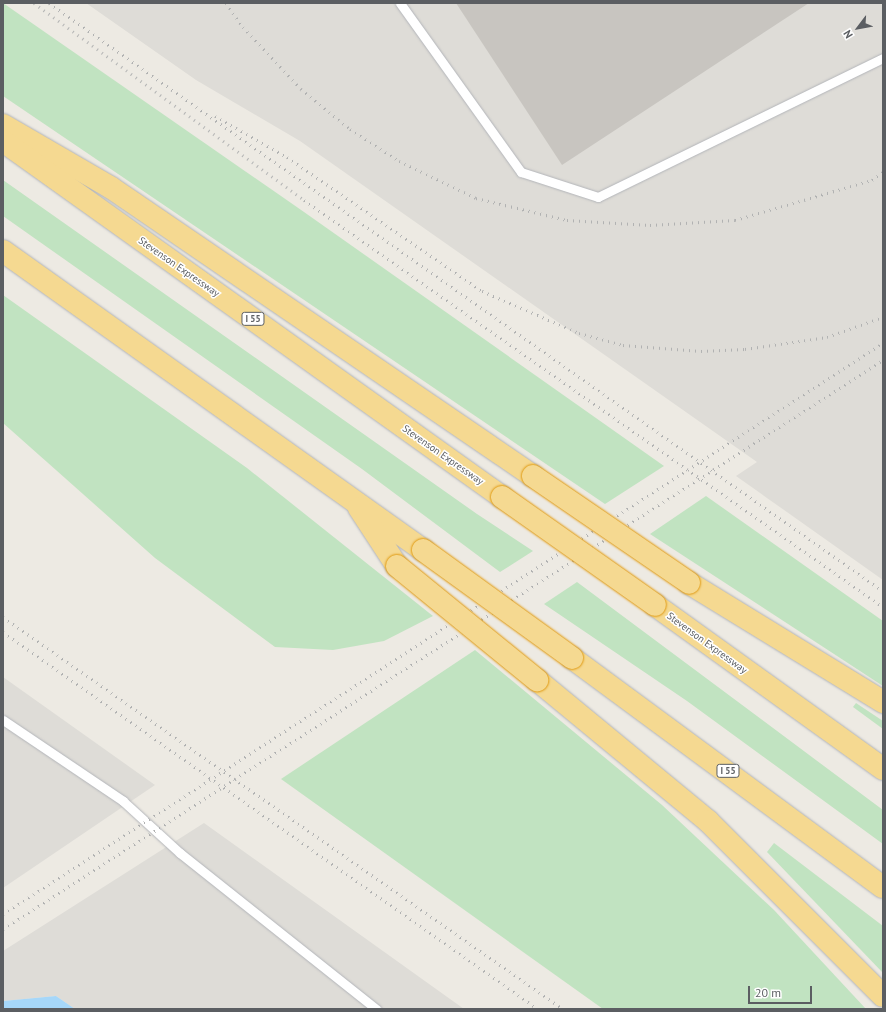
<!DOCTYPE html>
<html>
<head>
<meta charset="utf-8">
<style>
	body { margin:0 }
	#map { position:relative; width:886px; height:1012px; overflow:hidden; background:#edeae3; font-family:"PT Sans",sans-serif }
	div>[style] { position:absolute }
	.industrial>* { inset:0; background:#dedcd7 }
	.green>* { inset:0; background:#c1e3c1 }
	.water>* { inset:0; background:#a6d7f9 }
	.building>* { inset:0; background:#c8c5c0 }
	.roads { filter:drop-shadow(0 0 1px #b3b5b9) drop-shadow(0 0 1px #b3b5b9) }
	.service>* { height:9px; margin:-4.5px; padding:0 4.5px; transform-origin:4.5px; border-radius:4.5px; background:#fff }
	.motorway>* { height:22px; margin:-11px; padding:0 11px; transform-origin:11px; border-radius:11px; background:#f5d991 }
	.rail>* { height:3px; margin-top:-1.5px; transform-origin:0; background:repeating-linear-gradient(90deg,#b1b2b2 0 1px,transparent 0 6px) }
	.bridges { filter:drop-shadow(0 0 1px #e0990f) drop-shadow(0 0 1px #e0990f) }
	.motorway-bridge>* { height:22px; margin:-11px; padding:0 11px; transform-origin:11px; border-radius:11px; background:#f5d991 }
	span { translate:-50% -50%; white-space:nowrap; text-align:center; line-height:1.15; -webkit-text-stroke:3px #fff; paint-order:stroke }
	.shield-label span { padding:1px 3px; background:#fff; border:1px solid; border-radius:3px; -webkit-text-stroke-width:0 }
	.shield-label { font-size:9px; color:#5b5e62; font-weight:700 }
	.street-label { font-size:10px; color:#5b5e62 }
	.frame { position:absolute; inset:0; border:4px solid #5b5e62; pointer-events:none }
	.north { position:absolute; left:838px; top:8px; width:40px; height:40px; -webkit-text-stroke:3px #fff; paint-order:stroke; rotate:238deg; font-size:11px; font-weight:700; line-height:16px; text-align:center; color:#5b5e62 }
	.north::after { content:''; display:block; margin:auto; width:14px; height:18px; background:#5b5e62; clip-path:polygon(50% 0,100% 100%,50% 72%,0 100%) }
	.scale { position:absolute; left:748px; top:986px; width:64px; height:18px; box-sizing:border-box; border:2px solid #5b5e62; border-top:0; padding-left:5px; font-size:12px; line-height:14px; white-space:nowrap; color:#5b5e62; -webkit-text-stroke:3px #fff; paint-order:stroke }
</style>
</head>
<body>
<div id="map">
	<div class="industrial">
		<div style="clip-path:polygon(86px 3px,883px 3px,883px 580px,736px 476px,757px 462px,300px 141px,196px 80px)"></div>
		<div style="clip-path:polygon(3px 677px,155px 785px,3px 888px)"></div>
		<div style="clip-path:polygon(204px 823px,464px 1009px,75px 1009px,56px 996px,3px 1001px,3px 951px)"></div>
	</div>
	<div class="green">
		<div style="clip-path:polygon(3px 3px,304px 212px,664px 466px,605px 504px,3px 96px)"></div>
		<div style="clip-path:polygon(3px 180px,477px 514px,533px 551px,500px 572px,362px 469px,3px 216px)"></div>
		<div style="clip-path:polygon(3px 295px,247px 468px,433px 616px,384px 641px,333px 650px,275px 647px,155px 558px,3px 423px)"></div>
		<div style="clip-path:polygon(706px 496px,883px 621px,883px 686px,650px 534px)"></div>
		<div style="clip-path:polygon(577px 582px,883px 810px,883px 844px,687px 701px,544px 604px)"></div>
		<div style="clip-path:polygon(475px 650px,662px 805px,774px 910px,866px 1009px,603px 1009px,281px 779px)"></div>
		<div style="clip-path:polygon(856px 703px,883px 721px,883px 729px,853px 707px)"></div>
		<div style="clip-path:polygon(774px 843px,883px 926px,883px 973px,767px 852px)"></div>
	</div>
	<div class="water">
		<div style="clip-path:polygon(56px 996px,75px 1009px,3px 1009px,3px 1001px)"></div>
	</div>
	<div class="building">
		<div style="clip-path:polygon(456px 3px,809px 3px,562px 165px)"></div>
	</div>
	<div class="roads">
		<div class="service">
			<div style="left:400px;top:3px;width:208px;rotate:54.4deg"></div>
			<div style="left:521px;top:172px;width:81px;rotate:18deg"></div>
			<div style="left:598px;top:197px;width:317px;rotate:-26deg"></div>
			<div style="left:3px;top:720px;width:145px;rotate:34deg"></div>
			<div style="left:123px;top:801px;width:77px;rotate:42.4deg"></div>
			<div style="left:180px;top:853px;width:251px;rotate:38.5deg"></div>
		</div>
		<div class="motorway">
			<div style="left:3px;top:125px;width:124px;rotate:30.1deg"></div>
			<div style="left:110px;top:187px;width:512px;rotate:34.34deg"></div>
			<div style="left:3px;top:141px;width:613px;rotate:35.51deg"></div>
			<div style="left:3px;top:251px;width:516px;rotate:35.45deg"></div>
			<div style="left:359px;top:508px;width:69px;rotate:56.8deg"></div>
			<div style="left:689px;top:583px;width:228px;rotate:31.5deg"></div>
			<div style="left:655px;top:605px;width:281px;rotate:35.7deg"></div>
			<div style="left:572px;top:658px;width:386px;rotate:36.4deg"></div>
			<div style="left:537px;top:680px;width:222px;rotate:39.5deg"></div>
			<div style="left:708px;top:821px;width:247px;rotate:45deg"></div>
		</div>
	</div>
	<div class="rail">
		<div style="left:34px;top:3px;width:334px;rotate:36.1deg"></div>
		<div style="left:304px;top:200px;width:708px;rotate:35.1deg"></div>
		<div style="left:49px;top:3px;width:1020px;rotate:35.19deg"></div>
		<div style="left:226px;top:3px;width:29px;rotate:55deg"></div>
		<div style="left:243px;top:27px;width:85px;rotate:46.9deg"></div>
		<div style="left:301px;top:89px;width:63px;rotate:39.2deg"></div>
		<div style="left:350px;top:129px;width:59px;rotate:33.1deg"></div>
		<div style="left:399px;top:161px;width:85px;rotate:25.7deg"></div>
		<div style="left:476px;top:198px;width:94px;rotate:13.6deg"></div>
		<div style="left:567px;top:220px;width:83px;rotate:3.4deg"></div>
		<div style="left:650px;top:225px;width:85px;rotate:-3.4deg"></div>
		<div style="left:735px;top:220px;width:143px;rotate:-16.3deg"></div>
		<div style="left:872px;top:180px;width:14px;rotate:-36deg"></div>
		<div style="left:215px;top:116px;width:83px;rotate:29.7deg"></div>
		<div style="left:287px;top:157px;width:237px;rotate:34.5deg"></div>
		<div style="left:482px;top:291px;width:106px;rotate:23.4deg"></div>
		<div style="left:579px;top:333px;width:46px;rotate:15.3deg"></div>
		<div style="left:623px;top:345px;width:78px;rotate:4.4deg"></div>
		<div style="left:701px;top:351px;width:44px;rotate:-2.6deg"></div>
		<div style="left:745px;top:349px;width:83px;rotate:-8.3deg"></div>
		<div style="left:827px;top:337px;width:59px;rotate:-19.7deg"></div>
		<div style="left:3px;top:617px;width:684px;rotate:34.99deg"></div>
		<div style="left:3px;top:632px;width:654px;rotate:35.17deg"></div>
		<div style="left:3px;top:914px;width:1049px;rotate:-32.98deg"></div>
		<div style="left:3px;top:929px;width:1048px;rotate:-32.89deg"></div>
	</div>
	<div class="bridges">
		<div class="motorway-bridge">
			<div style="left:533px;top:476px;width:189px;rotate:34.4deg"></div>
			<div style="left:502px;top:497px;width:187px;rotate:35.2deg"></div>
			<div style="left:423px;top:550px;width:184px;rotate:35.9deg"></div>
			<div style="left:397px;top:566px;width:181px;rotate:39.2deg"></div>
		</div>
	</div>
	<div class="shield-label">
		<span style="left:253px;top:319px">I 55</span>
		<span style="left:728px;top:771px">I 55</span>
	</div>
	<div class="street-label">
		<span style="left:179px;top:267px;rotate:35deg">Stevenson Expressway</span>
		<span style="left:443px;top:455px;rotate:35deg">Stevenson Expressway</span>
		<span style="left:707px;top:643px;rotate:36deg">Stevenson Expressway</span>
	</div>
	<div class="frame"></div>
	<div class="north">N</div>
	<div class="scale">20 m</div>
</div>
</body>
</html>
